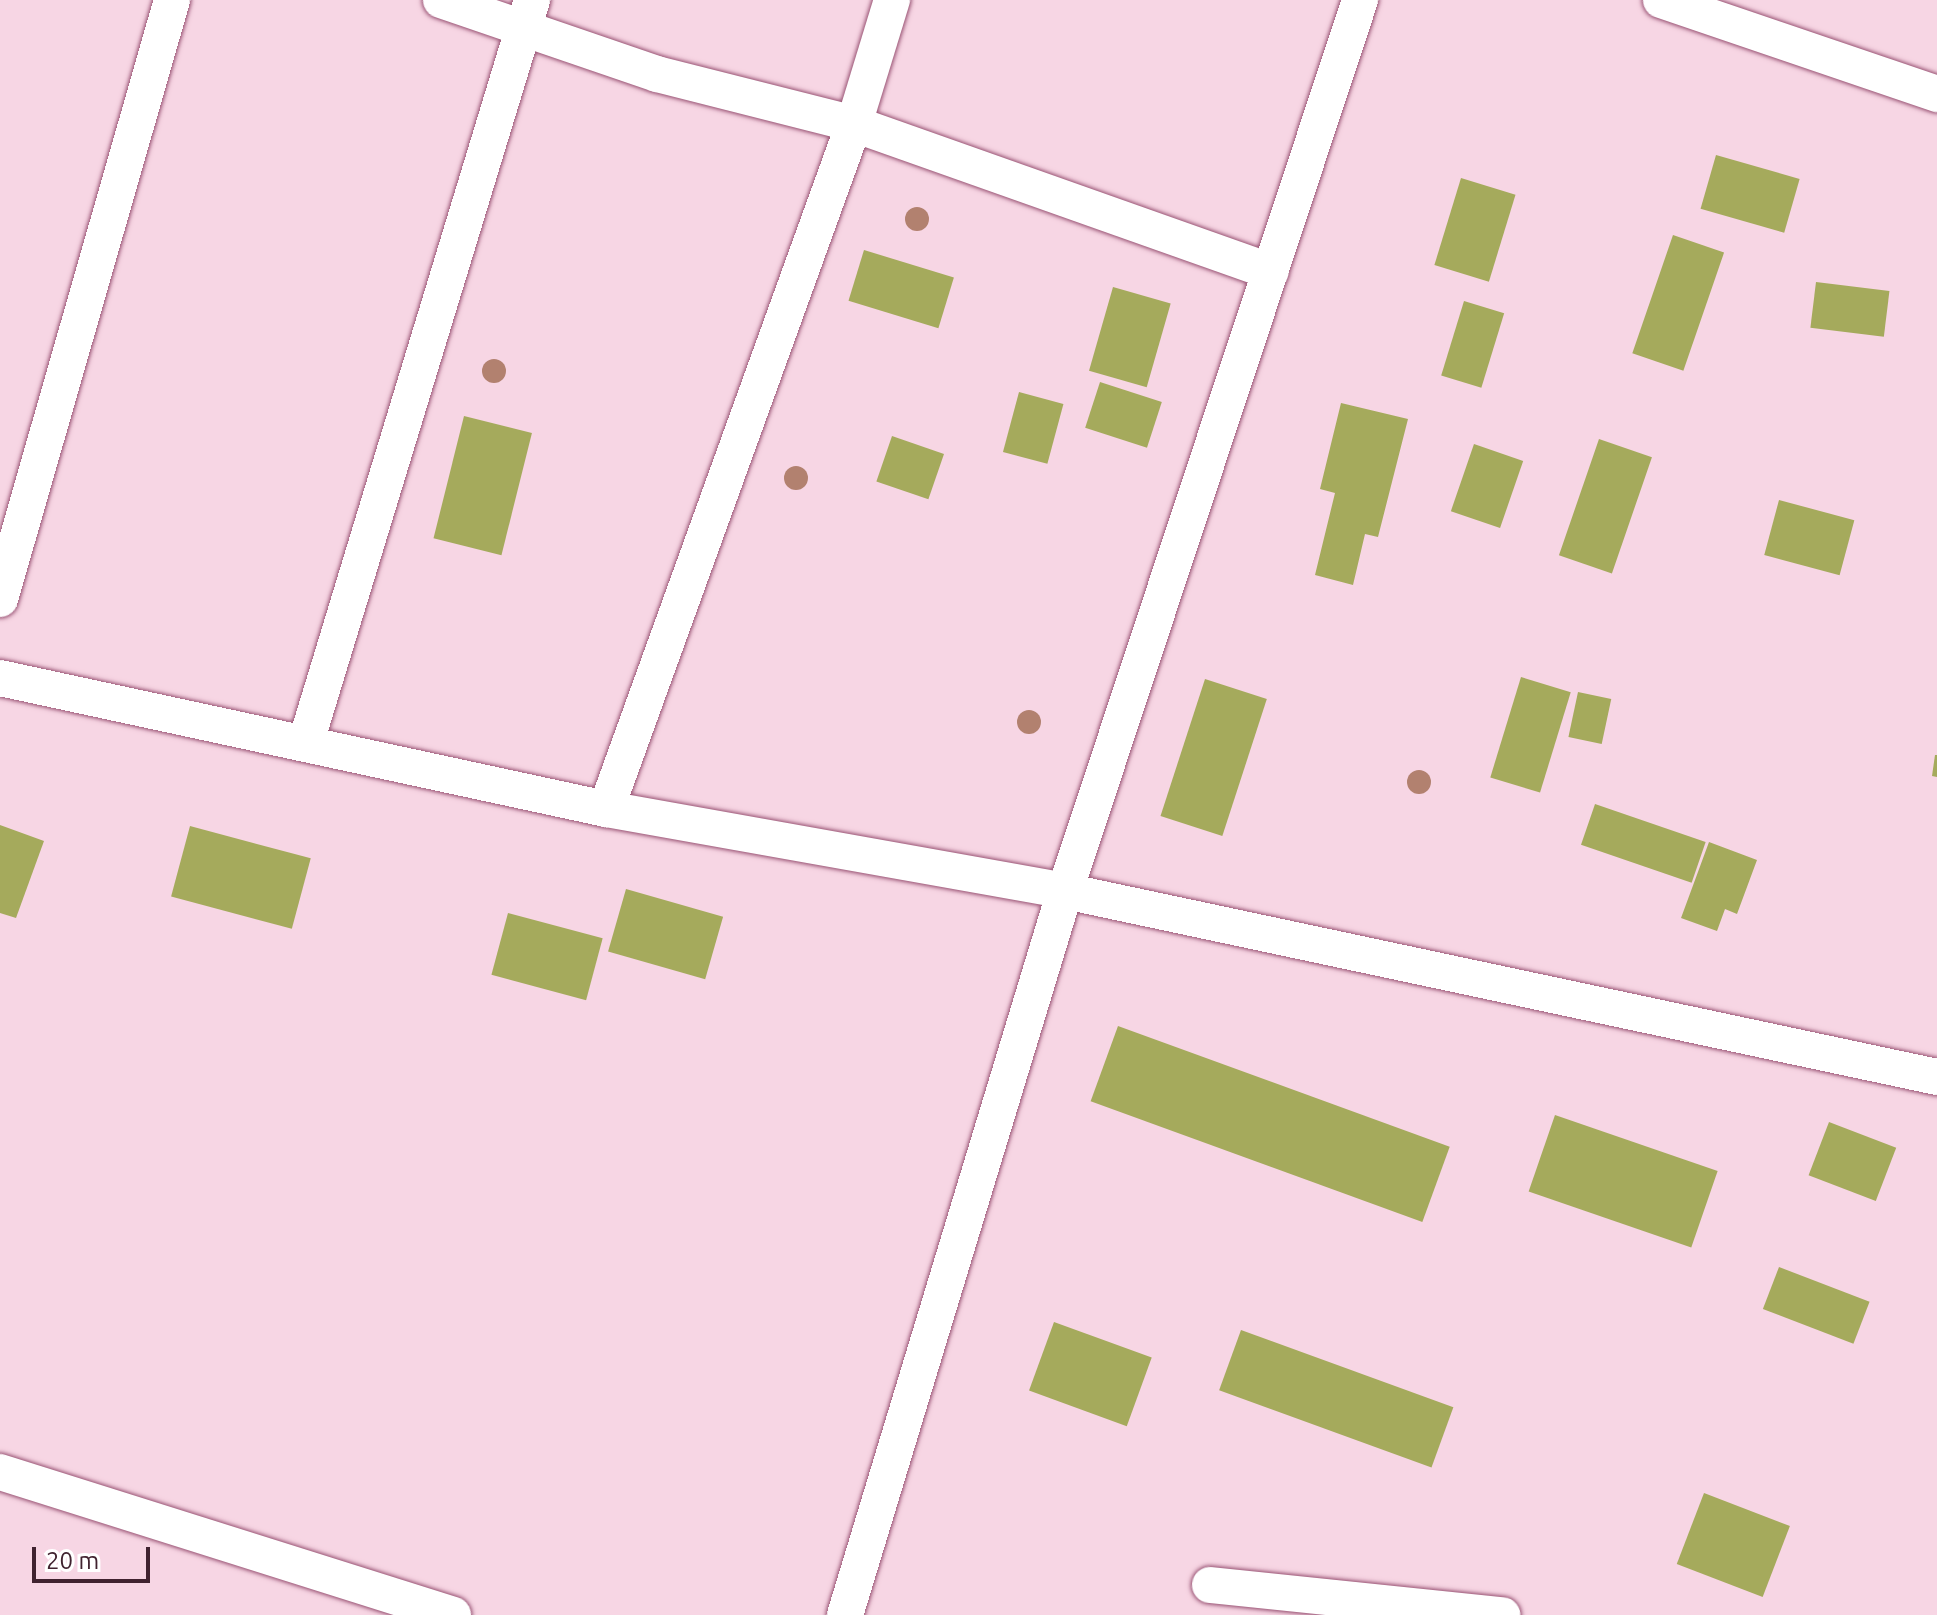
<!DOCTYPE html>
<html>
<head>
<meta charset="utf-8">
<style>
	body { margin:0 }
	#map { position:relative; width:1937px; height:1615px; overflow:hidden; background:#f7d6e4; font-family:Ubuntu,sans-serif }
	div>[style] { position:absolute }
	.building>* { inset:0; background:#a5aa5c; transform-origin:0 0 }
	.roads { filter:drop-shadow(0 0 2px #995374) drop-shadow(0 0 2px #995374) }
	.minor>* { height:36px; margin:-18px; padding:0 18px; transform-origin:18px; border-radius:18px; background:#fff }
	.trees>* { width:24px; height:24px; margin:-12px; border-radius:50%; background:#b2816f }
	span { translate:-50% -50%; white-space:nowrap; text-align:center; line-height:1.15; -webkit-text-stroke:6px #fff; paint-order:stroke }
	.scale { position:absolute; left:32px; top:1547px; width:118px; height:36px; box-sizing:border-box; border:4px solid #40222f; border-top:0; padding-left:10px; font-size:24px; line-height:28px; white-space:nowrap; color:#40222f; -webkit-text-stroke:6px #fff; paint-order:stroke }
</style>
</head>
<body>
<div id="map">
	<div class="building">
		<div style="left:1716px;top:155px;width:87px;height:56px;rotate:16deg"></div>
		<div style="left:1461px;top:178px;width:57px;height:91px;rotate:17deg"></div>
		<div style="left:1673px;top:235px;width:54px;height:125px;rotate:19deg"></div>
		<div style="left:864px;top:250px;width:94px;height:53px;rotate:17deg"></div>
		<div style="left:1816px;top:282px;width:74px;height:46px;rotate:7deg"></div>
		<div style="left:1113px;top:287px;width:60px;height:87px;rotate:16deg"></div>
		<div style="left:1464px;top:301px;width:42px;height:78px;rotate:17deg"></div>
		<div style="left:1100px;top:382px;width:65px;height:48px;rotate:18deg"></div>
		<div style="left:1019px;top:392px;width:46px;height:62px;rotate:15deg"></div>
		<div style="clip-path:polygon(1341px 403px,1408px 419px,1378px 537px,1365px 534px,1353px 585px,1315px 575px,1335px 493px,1320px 489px)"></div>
		<div style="left:464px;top:416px;width:70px;height:126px;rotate:14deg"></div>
		<div style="left:892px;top:436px;width:55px;height:48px;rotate:19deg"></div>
		<div style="left:1599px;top:439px;width:56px;height:123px;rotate:19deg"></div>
		<div style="left:1474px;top:444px;width:52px;height:71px;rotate:19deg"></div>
		<div style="left:1779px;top:500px;width:78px;height:57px;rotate:15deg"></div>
		<div style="left:1521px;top:677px;width:52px;height:105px;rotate:17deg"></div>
		<div style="left:1205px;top:679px;width:65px;height:144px;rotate:18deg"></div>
		<div style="left:1578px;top:692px;width:34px;height:46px;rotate:12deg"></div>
		<div style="clip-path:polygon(1935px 755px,1937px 755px,1937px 777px,1932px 776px)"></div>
		<div style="left:1595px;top:804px;width:117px;height:43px;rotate:19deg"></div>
		<div style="clip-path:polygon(0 825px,44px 841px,16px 918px,0 913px)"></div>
		<div style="left:190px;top:826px;width:125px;height:73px;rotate:15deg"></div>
		<div style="clip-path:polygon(1709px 842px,1757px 860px,1737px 914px,1725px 909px,1717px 931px,1681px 918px)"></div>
		<div style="left:626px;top:889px;width:101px;height:65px;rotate:16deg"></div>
		<div style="left:508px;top:913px;width:98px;height:64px;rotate:15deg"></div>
		<div style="left:1118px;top:1026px;width:353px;height:80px;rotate:20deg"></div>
		<div style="left:1555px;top:1115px;width:172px;height:81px;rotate:19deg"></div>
		<div style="left:1829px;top:1122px;width:72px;height:57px;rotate:21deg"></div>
		<div style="left:1779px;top:1267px;width:97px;height:45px;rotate:21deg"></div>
		<div style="left:1054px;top:1322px;width:104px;height:73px;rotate:20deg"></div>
		<div style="left:1241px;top:1330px;width:226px;height:64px;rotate:20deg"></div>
		<div style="left:1704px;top:1493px;width:92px;height:76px;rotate:21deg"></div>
	</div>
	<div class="roads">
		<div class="minor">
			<div style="left:441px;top:0;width:228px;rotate:18.9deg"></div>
			<div style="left:657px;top:74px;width:203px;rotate:14.2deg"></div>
			<div style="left:854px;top:124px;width:442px;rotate:19.5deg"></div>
			<div style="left:1661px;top:0;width:292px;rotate:18.8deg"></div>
			<div style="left:0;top:599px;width:623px;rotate:-73.98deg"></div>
			<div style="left:0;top:678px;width:620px;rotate:12.2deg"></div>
			<div style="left:606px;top:809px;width:466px;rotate:10.1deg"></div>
			<div style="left:1065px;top:891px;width:892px;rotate:12.04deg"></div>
			<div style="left:306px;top:742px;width:776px;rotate:-73.06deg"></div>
			<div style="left:606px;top:809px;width:729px;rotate:-70.1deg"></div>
			<div style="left:854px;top:124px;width:130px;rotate:-73deg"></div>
			<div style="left:0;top:1472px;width:475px;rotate:17.5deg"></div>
			<div style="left:1210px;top:1585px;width:294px;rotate:5.9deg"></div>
			<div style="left:845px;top:1615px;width:757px;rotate:-73.1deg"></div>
			<div style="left:1065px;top:891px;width:939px;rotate:-71.68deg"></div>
		</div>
	</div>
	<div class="trees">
		<div style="left:917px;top:219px"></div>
		<div style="left:494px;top:371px"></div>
		<div style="left:796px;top:478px"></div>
		<div style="left:1029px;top:722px"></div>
		<div style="left:1419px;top:782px"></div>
	</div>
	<div class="scale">20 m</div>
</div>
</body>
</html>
